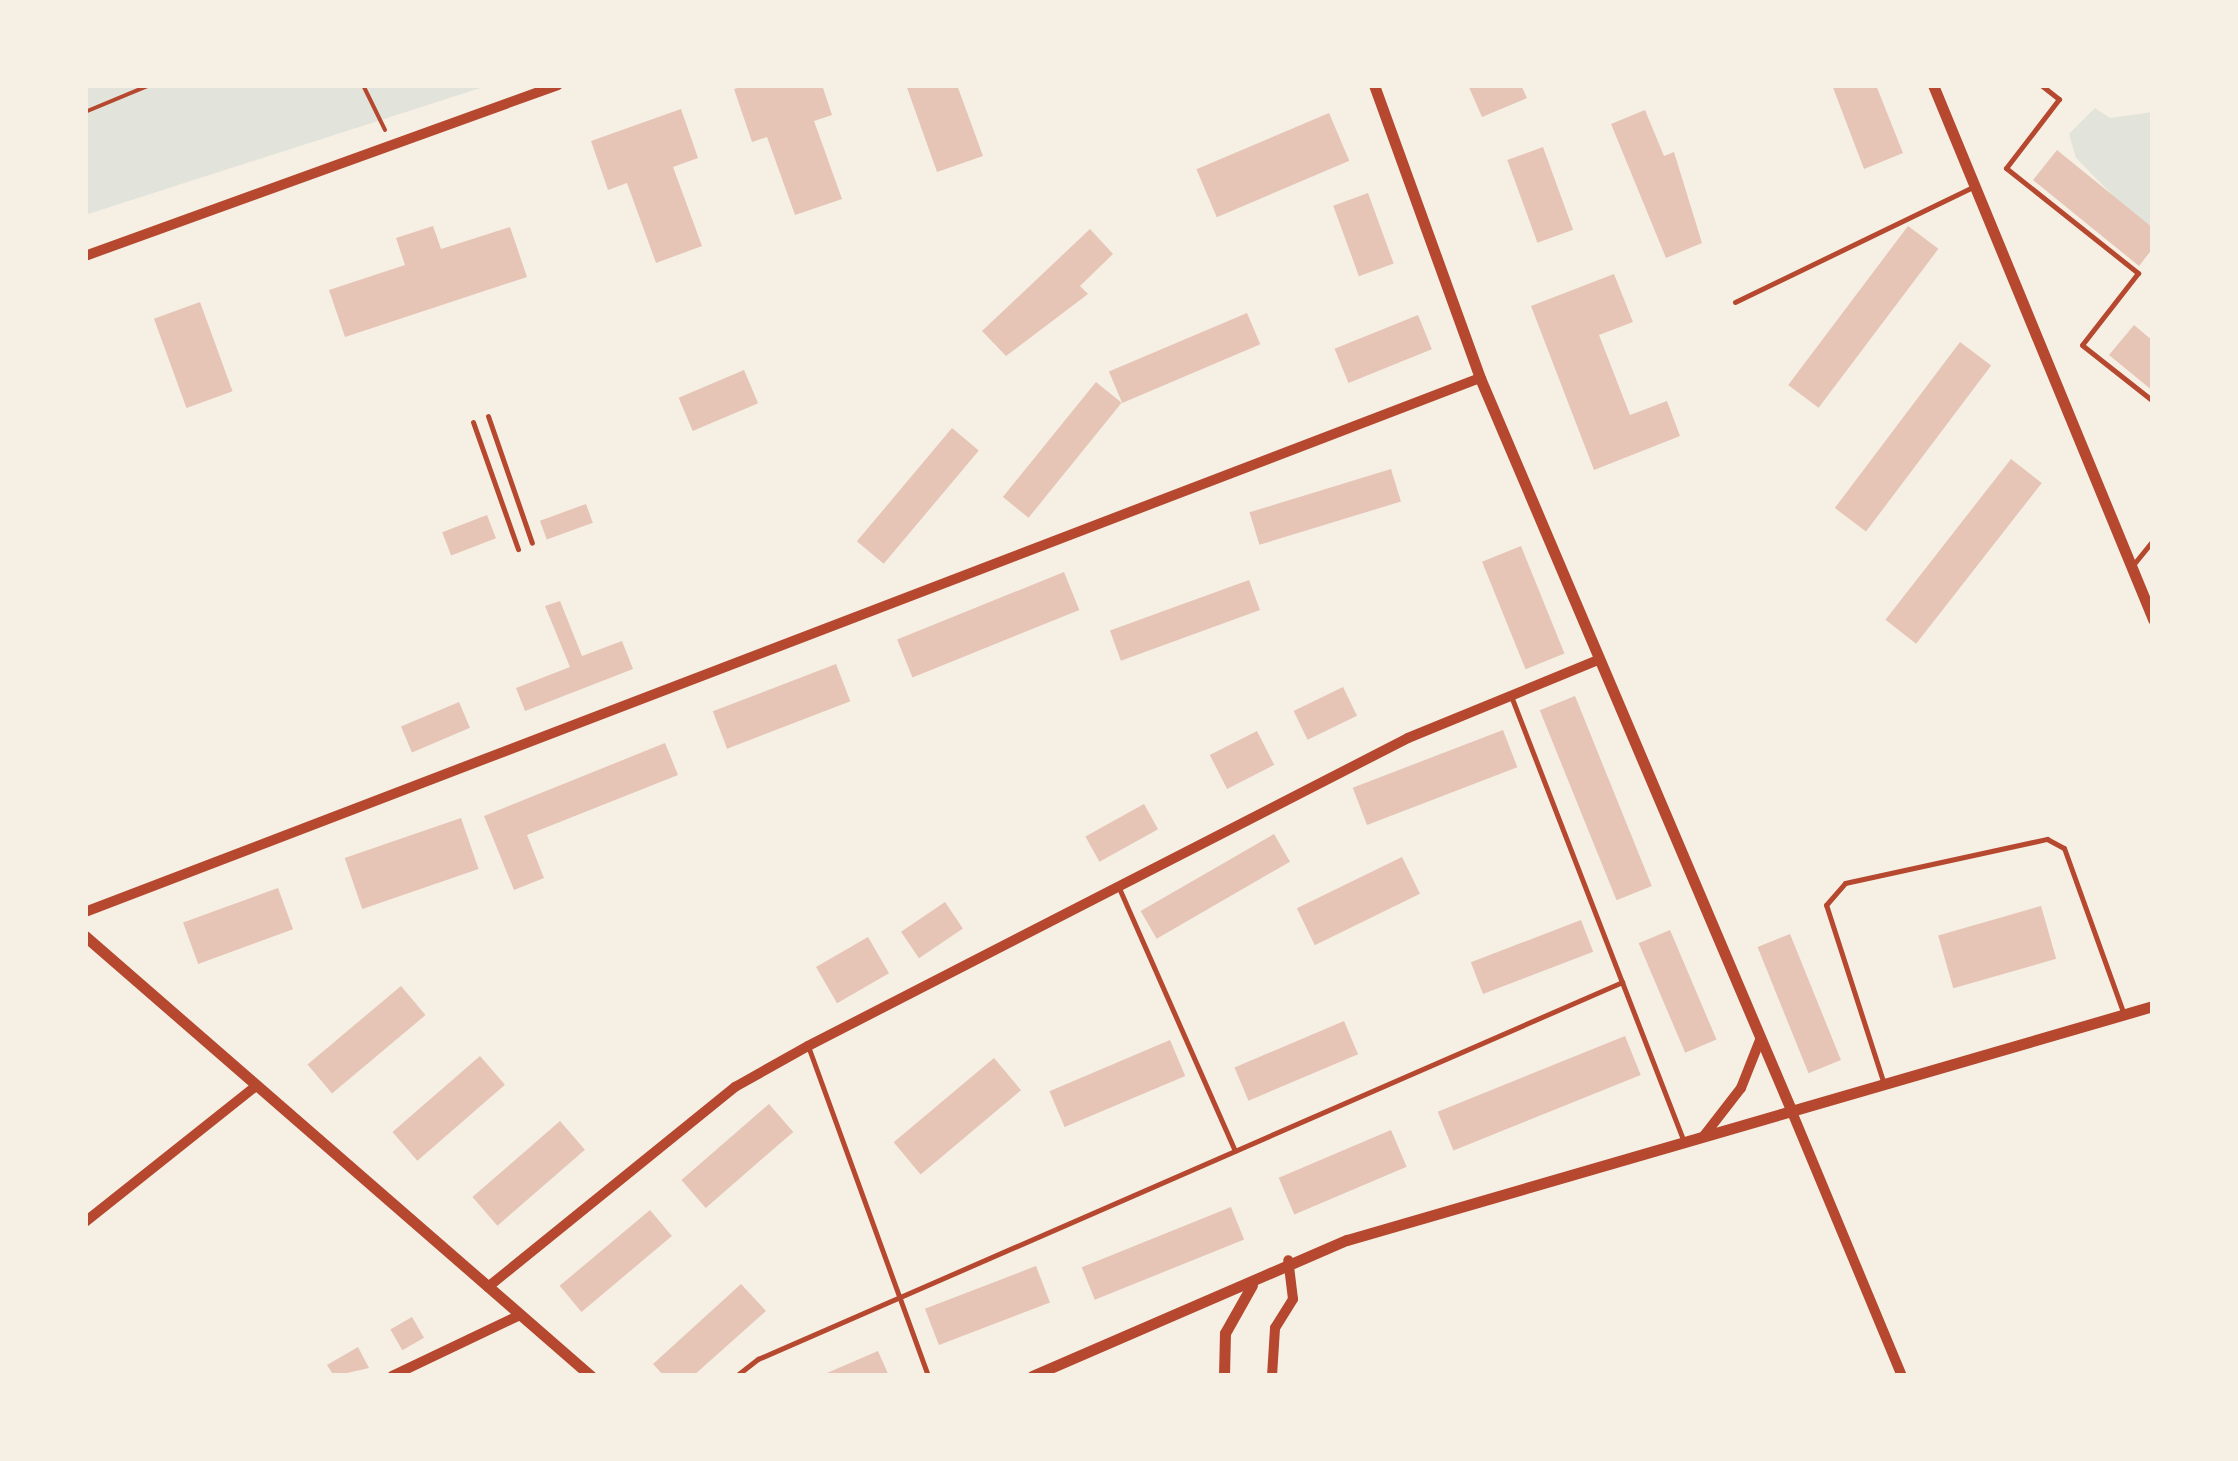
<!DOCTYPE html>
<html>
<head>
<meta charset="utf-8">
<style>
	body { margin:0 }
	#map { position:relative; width:2238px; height:1461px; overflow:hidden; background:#f6efe4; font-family:"Fira Sans Condensed",sans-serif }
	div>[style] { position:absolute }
	.green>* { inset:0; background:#e2e4dc }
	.building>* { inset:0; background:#e6c5b7; transform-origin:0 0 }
	.path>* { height:4px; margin:-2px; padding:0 2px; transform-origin:2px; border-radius:2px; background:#b5482f }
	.service>* { height:5px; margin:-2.5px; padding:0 2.5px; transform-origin:2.5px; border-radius:2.5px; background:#b5482f }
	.minor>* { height:10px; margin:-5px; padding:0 5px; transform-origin:5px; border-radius:5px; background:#b5482f }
	.tertiary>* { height:11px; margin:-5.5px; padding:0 5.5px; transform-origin:5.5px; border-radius:5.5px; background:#b5482f }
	span { translate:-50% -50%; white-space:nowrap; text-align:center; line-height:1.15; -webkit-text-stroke:9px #f6efe4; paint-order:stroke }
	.frame { position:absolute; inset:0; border:88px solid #f6efe4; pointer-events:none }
</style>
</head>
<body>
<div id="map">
	<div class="green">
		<div style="clip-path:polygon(85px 85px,490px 85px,85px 215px)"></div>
		<div style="clip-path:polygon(2095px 108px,2110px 118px,2153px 112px,2153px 236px,2076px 158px,2069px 134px)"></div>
	</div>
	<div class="building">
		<div style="clip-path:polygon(747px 85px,822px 85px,832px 115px,814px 121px,842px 199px,795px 215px,767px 137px,752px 142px,734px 89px)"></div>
		<div style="clip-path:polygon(906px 85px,957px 85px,983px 156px,937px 172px)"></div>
		<div style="clip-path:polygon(1468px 85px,1521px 85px,1527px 98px,1482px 117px)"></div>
		<div style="clip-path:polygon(1832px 85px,1876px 85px,1903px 153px,1864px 169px)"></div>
		<div style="clip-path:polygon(681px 109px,698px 158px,673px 167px,702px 246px,656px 263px,627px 183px,608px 190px,591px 141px)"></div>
		<div style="clip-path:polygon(1645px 110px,1664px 156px,1674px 152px,1702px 243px,1666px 258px,1611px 124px)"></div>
		<div style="left:1329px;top:113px;width:52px;height:144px;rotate:67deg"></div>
		<div style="left:1543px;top:147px;width:88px;height:38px;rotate:70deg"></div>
		<div style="clip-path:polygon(2057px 150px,2153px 228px,2153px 248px,2139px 266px,2033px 180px)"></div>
		<div style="left:1368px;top:193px;width:75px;height:37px;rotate:70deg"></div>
		<div style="clip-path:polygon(433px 226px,441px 249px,510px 227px,527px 277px,345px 337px,329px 290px,405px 265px,396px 238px)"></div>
		<div style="left:1908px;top:226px;width:38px;height:199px;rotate:37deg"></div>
		<div style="clip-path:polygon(1090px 229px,1113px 254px,1080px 286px,1088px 294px,1006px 356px,982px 331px)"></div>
		<div style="clip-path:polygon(1614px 274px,1633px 322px,1599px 335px,1630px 415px,1667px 401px,1680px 436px,1594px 470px,1531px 306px)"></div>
		<div style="left:200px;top:302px;width:95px;height:49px;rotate:70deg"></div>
		<div style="left:1247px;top:313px;width:34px;height:150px;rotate:67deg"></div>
		<div style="left:1418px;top:315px;width:37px;height:90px;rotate:68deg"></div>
		<div style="clip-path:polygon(2134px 325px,2153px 341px,2153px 391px,2109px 355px)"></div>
		<div style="left:1960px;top:342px;width:39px;height:208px;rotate:37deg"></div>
		<div style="left:744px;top:370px;width:36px;height:71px;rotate:67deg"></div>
		<div style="left:1096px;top:382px;width:33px;height:148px;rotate:39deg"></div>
		<div style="left:952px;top:428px;width:35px;height:148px;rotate:40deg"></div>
		<div style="left:2011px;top:459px;width:39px;height:204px;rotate:38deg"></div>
		<div style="left:1391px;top:469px;width:34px;height:148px;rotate:73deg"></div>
		<div style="left:586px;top:504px;width:20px;height:49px;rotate:70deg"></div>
		<div style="left:487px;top:515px;width:25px;height:48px;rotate:69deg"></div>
		<div style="left:1521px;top:546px;width:116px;height:42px;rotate:68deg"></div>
		<div style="left:1064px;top:572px;width:41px;height:180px;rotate:68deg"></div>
		<div style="left:1249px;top:580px;width:32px;height:148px;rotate:70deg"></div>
		<div style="clip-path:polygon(560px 601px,582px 656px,622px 641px,633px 669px,525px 711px,516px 688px,570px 667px,545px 606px)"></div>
		<div style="left:836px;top:664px;width:40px;height:132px;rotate:69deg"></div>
		<div style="left:1343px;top:687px;width:32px;height:55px;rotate:64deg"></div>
		<div style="left:1575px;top:696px;width:205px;height:38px;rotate:68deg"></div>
		<div style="left:459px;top:702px;width:28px;height:63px;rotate:67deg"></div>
		<div style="left:1503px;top:730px;width:40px;height:161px;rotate:69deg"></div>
		<div style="left:1257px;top:731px;width:38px;height:53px;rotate:63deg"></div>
		<div style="clip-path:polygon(665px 743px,678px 775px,527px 835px,544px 878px,514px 890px,484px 816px)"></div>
		<div style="left:1144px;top:804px;width:29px;height:67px;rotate:61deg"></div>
		<div style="left:461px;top:818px;width:54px;height:123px;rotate:71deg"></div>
		<div style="left:1274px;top:834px;width:32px;height:154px;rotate:60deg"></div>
		<div style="left:1402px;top:857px;width:41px;height:117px;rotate:64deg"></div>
		<div style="left:278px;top:888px;width:44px;height:101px;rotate:70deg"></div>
		<div style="left:945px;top:902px;width:32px;height:53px;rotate:56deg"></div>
		<div style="left:2041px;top:906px;width:55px;height:107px;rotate:74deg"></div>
		<div style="left:1581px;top:920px;width:34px;height:118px;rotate:69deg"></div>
		<div style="left:1670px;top:930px;width:119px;height:34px;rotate:67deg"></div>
		<div style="left:1790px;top:934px;width:136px;height:35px;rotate:68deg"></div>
		<div style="left:868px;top:937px;width:42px;height:60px;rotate:60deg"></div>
		<div style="left:401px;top:986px;width:38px;height:122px;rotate:50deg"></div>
		<div style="left:1344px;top:1021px;width:36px;height:119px;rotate:67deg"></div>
		<div style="left:1625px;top:1036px;width:42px;height:202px;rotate:68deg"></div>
		<div style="left:1170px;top:1040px;width:39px;height:131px;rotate:67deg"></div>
		<div style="left:480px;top:1056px;width:38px;height:116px;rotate:49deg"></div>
		<div style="left:994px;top:1058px;width:42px;height:131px;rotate:50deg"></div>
		<div style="left:769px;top:1104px;width:37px;height:116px;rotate:49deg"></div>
		<div style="left:560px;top:1121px;width:38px;height:116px;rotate:49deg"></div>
		<div style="left:1391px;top:1130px;width:40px;height:122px;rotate:67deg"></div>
		<div style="left:1231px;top:1207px;width:35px;height:161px;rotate:68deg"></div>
		<div style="left:650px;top:1210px;width:34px;height:118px;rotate:50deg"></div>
		<div style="left:1036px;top:1266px;width:39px;height:119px;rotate:69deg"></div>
		<div style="clip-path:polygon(741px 1284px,766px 1311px,693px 1376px,664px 1376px,653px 1364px)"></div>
		<div style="left:412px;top:1317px;width:24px;height:25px;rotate:60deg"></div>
		<div style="clip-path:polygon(358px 1347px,369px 1368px,334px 1376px,327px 1365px)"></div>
		<div style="clip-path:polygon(878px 1351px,889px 1376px,820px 1376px)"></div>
	</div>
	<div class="path">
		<div style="left:363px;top:85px;width:50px;rotate:63.9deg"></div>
		<div style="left:85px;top:112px;width:70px;rotate:-22.6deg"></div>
	</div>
	<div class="service">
		<div style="left:2041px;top:85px;width:23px;rotate:38deg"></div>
		<div style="left:2059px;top:99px;width:87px;rotate:127.5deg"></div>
		<div style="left:2006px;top:168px;width:169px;rotate:38.5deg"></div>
		<div style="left:2138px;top:273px;width:91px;rotate:127.9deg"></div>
		<div style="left:2082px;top:345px;width:90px;rotate:38.3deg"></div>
		<div style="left:1735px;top:302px;width:267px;rotate:-25.8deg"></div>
		<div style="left:488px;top:416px;width:134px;rotate:70.9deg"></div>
		<div style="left:473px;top:422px;width:135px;rotate:70.5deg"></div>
		<div style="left:2133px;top:565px;width:32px;rotate:-51deg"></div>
		<div style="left:1511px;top:696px;width:477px;rotate:68.8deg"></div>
		<div style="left:1119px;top:888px;width:287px;rotate:66.2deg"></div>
		<div style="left:808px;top:1046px;width:351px;rotate:70deg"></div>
		<div style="left:1883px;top:1081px;width:185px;rotate:-107.9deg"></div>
		<div style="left:1826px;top:905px;width:29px;rotate:-49deg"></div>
		<div style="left:1845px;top:883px;width:207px;rotate:-12.3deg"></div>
		<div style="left:2047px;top:839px;width:19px;rotate:28deg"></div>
		<div style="left:2064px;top:848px;width:174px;rotate:70.2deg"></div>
		<div style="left:736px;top:1376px;width:28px;rotate:-38deg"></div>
		<div style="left:758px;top:1359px;width:943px;rotate:-23.57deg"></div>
	</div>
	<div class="minor">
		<div style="left:85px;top:256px;width:503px;rotate:-19.88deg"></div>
		<div style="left:85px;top:912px;width:1494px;rotate:-20.95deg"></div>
		<div style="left:1792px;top:1112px;width:286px;rotate:67.4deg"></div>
		<div style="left:1703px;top:1137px;width:62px;rotate:-52.2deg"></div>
		<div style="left:1741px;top:1088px;width:52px;rotate:-68.4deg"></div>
		<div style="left:85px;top:1222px;width:218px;rotate:-38.5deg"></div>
		<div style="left:488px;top:1287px;width:318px;rotate:-39deg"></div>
		<div style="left:735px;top:1087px;width:84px;rotate:-29.3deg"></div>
		<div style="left:808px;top:1046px;width:674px;rotate:-27.17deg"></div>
		<div style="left:1408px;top:738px;width:203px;rotate:-22.3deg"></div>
		<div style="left:392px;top:1376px;width:142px;rotate:-25.5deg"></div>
		<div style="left:1272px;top:1376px;width:48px;rotate:-86.4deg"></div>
		<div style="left:1275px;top:1328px;width:34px;rotate:-58deg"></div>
		<div style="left:1293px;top:1299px;width:39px;rotate:-97deg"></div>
	</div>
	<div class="tertiary">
		<div style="left:1374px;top:85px;width:312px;rotate:70.1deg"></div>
		<div style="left:1480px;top:378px;width:798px;rotate:66.97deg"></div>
		<div style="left:1933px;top:85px;width:578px;rotate:67.61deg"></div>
		<div style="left:85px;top:936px;width:671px;rotate:41.01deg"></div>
		<div style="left:1032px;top:1376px;width:343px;rotate:-23.4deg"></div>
		<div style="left:1347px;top:1240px;width:839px;rotate:-16.19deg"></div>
		<div style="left:1224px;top:1376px;width:43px;rotate:-88.7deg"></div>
		<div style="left:1225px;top:1333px;width:55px;rotate:-60.6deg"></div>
	</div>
	<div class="frame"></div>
</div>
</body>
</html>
